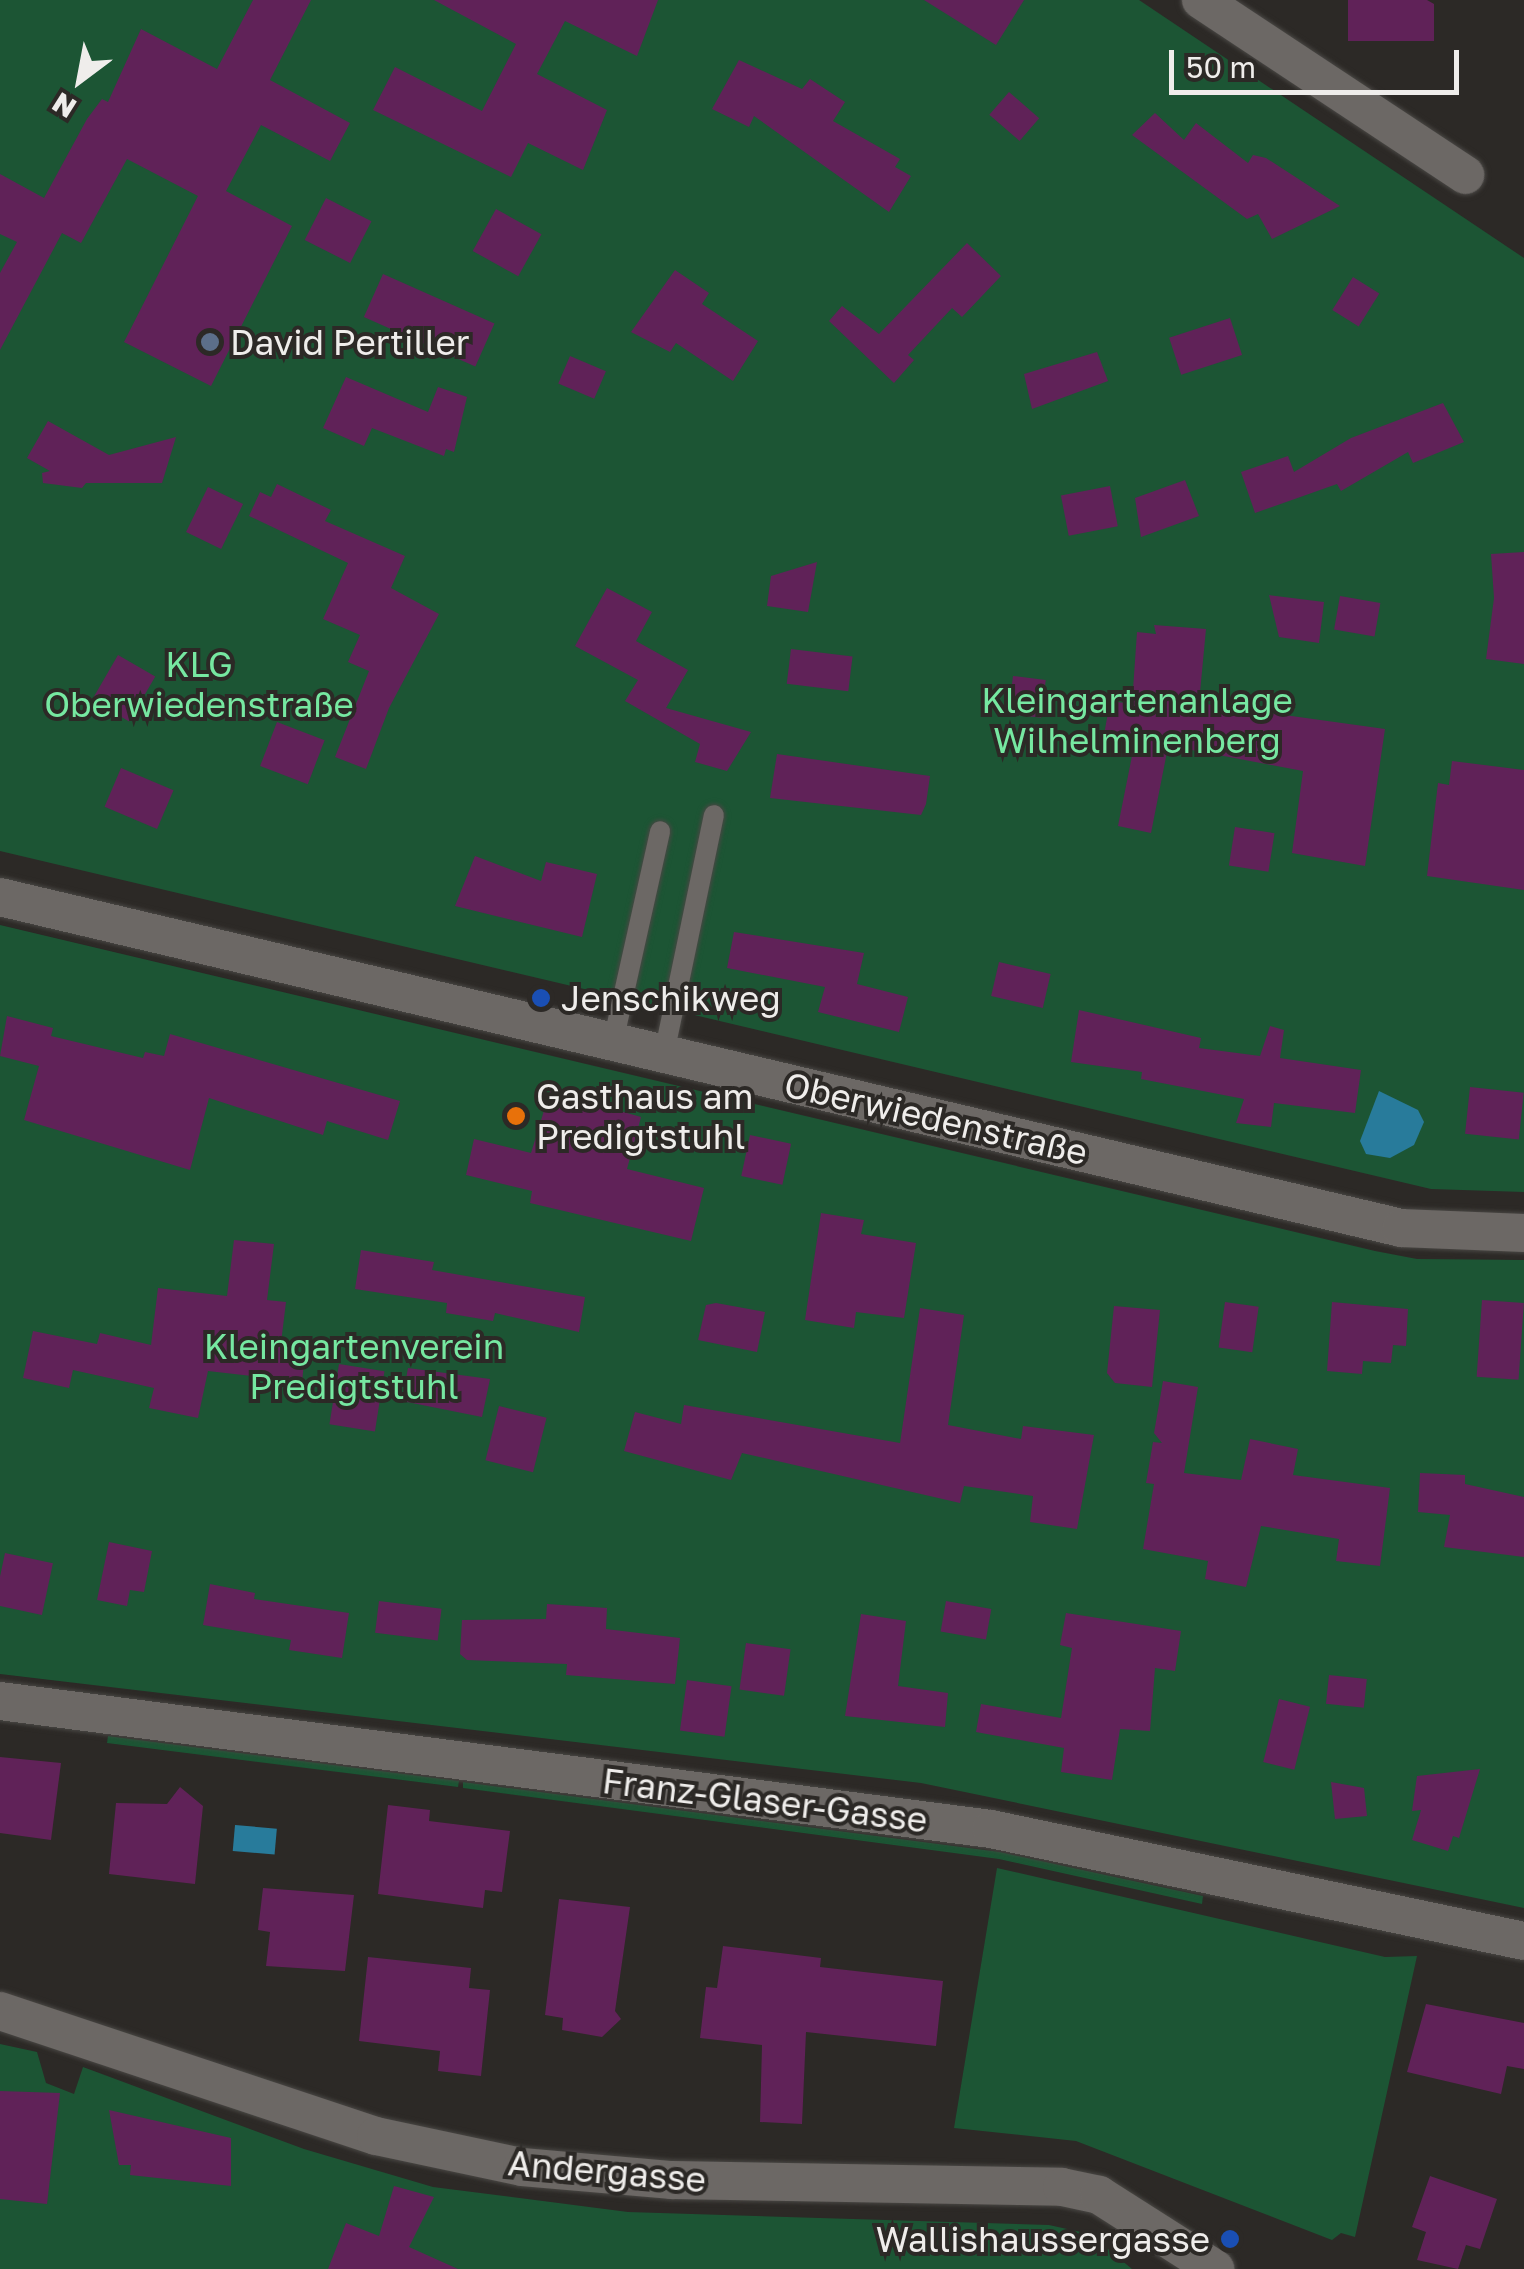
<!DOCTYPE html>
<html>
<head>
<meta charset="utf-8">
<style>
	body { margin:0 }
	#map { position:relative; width:1524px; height:2269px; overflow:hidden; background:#2c2926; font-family:"Golos Text",sans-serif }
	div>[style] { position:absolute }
	.green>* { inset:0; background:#1c5534 }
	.water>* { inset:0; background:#287b9b; transform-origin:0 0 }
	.building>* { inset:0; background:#602258; transform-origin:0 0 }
	.roads { filter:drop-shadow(0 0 2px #494744) drop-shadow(0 0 2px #494744) }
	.service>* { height:20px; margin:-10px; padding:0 10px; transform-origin:10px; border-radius:10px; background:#6c6865 }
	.minor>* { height:38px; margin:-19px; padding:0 19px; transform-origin:19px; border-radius:19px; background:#6c6865 }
	.dots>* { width:28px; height:28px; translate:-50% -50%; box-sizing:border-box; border:5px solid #2c2926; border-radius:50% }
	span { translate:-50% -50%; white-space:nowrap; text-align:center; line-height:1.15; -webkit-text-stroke:8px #2c2926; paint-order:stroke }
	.poi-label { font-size:35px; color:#efedeb }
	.left { translate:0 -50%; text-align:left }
	.right { translate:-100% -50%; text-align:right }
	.park-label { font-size:35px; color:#76e8a1 }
	.street-label { font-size:35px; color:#efedeb }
	.north { position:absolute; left:30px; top:30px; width:100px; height:100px; -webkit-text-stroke:8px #2c2926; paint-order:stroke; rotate:212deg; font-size:28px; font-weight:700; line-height:40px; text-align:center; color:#efedeb }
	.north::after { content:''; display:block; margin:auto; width:35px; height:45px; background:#efedeb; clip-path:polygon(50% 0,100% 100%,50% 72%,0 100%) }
	.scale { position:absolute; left:1169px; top:50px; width:290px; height:45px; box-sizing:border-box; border:5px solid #efedeb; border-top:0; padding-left:12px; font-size:30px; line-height:35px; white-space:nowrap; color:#efedeb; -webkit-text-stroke:8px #2c2926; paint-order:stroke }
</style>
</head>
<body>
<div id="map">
	<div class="green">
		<div style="clip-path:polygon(0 0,1139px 0,1524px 258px,1524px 1192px,1431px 1189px,0 851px)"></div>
		<div style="clip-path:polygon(0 925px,1375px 1251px,1417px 1259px,1524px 1260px,1524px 1908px,921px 1783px,0 1674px)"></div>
		<div style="clip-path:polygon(108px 1736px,459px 1781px,458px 1787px,107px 1743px)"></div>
		<div style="clip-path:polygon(463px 1782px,1000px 1852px,1203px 1896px,1202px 1904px,999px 1859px,463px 1788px)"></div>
		<div style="clip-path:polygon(997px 1868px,1385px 1957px,1417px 1956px,1355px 2237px,1341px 2233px,1332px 2240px,1076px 2141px,954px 2128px)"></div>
		<div style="clip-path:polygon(0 2044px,37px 2052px,46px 2083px,74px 2094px,83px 2067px,304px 2149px,433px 2187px,628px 2212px,1049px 2225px,1090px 2234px,1132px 2269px,0 2269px)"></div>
	</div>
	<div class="water">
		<div style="clip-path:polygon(1379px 1091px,1418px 1110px,1424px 1122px,1414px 1145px,1390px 1158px,1366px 1154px,1360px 1141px)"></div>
		<div style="left:235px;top:1825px;width:42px;height:26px;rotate:5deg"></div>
	</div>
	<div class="building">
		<div style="clip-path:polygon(253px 0,311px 0,270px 80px,350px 123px,330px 161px,261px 125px,226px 191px,292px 226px,211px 386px,124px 342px,198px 196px,127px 159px,81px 243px,62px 233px,0 350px,0 273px,17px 242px,0 234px,0 174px,44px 198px,87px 119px,102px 99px,108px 102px,141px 29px,217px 69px)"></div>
		<div style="clip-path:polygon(434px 0,658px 0,637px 56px,565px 21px,537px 74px,607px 110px,583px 170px,528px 143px,511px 177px,373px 110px,395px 67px,482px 111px,516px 44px)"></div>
		<div style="clip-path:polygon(924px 0,1024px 0,996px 45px)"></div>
		<div style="clip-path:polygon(1348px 0,1427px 0,1434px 4px,1434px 41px,1348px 41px)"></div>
		<div style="clip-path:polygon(739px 60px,802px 89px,810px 79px,845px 102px,833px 121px,900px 159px,895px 167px,911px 176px,889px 212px,754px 116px,749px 127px,712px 109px)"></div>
		<div style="left:1009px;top:92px;width:40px;height:30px;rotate:41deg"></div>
		<div style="clip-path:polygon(1155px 113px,1184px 140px,1196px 123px,1248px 163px,1253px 155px,1266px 158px,1340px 206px,1272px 239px,1258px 214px,1247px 219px,1132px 135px)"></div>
		<div style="left:326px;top:198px;width:51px;height:47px;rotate:27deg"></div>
		<div style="left:496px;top:209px;width:52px;height:48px;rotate:29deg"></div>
		<div style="clip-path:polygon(967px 243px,1001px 276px,962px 317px,952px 308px,908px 355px,914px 360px,894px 383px,829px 321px,842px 306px,879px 334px)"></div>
		<div style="clip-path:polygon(675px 270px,709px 293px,702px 304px,758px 341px,733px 381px,676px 343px,670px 352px,631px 332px)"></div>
		<div style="left:383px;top:274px;width:122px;height:47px;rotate:24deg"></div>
		<div style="left:1353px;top:277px;width:31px;height:39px;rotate:32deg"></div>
		<div style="left:1230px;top:318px;width:39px;height:64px;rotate:72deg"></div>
		<div style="clip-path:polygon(1097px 352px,1108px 381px,1032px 409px,1024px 374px)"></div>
		<div style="left:570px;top:356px;width:39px;height:30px;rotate:23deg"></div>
		<div style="clip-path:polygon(346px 377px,428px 412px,438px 387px,467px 397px,454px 452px,446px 449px,444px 456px,372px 428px,364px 446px,323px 428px)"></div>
		<div style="clip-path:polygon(1443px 403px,1464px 442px,1413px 463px,1408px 452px,1341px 491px,1337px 484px,1255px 513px,1241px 472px,1288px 456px,1294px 472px,1351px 438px)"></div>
		<div style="clip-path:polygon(48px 421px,109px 455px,176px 437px,162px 483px,86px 483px,82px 488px,43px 483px,42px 473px,50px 471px,27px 458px)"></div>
		<div style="clip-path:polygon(1185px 480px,1199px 516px,1141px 537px,1135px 498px)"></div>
		<div style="clip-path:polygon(277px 484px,331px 510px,325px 521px,405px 556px,391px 588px,439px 614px,389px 708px,366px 769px,335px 757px,369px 671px,348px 662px,360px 635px,323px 619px,348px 563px,249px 516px,260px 492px,271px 497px)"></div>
		<div style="left:1110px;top:486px;width:41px;height:50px;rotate:79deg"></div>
		<div style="left:208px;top:487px;width:39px;height:50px;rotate:26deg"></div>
		<div style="clip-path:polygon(1524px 552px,1524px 664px,1486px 659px,1494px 598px,1491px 554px)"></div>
		<div style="clip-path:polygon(817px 562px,808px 612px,767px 606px,771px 576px)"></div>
		<div style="clip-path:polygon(607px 588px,652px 612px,636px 641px,688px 670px,666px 708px,751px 732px,727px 771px,695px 762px,700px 744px,625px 701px,638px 680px,575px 646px)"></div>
		<div style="clip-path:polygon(1269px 595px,1324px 602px,1319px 643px,1279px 637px)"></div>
		<div style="left:1340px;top:596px;width:41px;height:34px;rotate:10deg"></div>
		<div style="clip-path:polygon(1154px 625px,1206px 629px,1199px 703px,1385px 729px,1365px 866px,1292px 853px,1303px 771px,1176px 747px,1168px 747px,1151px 833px,1118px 826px,1135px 741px,1104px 735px,1110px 701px,1132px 704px,1137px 632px,1156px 634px)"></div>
		<div style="left:791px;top:649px;width:62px;height:35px;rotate:7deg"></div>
		<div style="left:118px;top:655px;width:43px;height:52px;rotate:30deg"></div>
		<div style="left:1013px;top:676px;width:33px;height:38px;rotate:7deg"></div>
		<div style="left:277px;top:722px;width:51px;height:47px;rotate:21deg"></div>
		<div style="clip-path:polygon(777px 754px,930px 776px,926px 804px,921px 815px,770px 798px)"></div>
		<div style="clip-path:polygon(1452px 761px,1524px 770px,1524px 890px,1427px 876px,1438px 783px,1449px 785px)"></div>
		<div style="left:121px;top:768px;width:57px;height:42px;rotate:23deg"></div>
		<div style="left:1235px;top:827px;width:40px;height:39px;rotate:9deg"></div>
		<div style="clip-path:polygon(475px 856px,541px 881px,546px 862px,597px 874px,582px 937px,455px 906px)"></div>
		<div style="clip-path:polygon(734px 932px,864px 953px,857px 984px,908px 997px,899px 1032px,818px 1012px,825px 987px,727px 968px)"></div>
		<div style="left:999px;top:962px;width:53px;height:35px;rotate:13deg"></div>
		<div style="clip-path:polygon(1079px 1010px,1201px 1038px,1199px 1048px,1260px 1056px,1270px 1026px,1284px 1030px,1280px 1058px,1361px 1070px,1355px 1113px,1274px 1103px,1271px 1127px,1236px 1123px,1244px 1099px,1141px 1079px,1142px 1072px,1071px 1062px)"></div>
		<div style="clip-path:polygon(7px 1016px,53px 1028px,51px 1036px,143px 1058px,145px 1052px,164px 1056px,170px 1034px,400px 1101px,388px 1140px,327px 1121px,323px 1135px,209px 1098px,190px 1170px,24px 1120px,39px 1066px,0 1056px)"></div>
		<div style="left:1470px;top:1087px;width:54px;height:47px;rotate:6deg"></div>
		<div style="clip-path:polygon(550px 1091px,641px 1117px,627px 1169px,704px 1188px,691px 1241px,530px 1203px,532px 1191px,466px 1175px,474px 1139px,531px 1153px)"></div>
		<div style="left:750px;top:1135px;width:42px;height:42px;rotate:12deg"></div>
		<div style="clip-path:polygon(821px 1213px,864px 1220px,861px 1234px,916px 1243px,904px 1318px,856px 1312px,854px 1328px,805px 1320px)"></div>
		<div style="clip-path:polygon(234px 1240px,274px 1244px,267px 1300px,286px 1302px,280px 1351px,305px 1353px,302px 1382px,208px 1371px,198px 1418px,149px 1408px,154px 1388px,73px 1370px,69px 1388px,23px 1378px,33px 1331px,97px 1344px,100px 1333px,151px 1345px,158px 1288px,227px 1296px)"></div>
		<div style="clip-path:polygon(361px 1250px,434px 1262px,432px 1270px,585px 1297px,579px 1332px,495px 1313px,493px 1321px,446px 1313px,447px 1303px,355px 1289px)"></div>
		<div style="left:1482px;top:1300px;width:42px;height:77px;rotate:4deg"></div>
		<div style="left:1225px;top:1302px;width:34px;height:46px;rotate:8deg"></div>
		<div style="clip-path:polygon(1332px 1302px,1408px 1309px,1406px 1346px,1393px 1345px,1391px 1363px,1363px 1361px,1362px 1374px,1327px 1371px)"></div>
		<div style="clip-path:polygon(716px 1303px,765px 1312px,757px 1352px,698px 1340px,706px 1305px)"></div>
		<div style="clip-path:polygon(1114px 1306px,1160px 1310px,1152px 1387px,1115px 1383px,1107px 1373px)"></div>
		<div style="clip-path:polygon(920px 1308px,964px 1315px,948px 1425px,1021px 1439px,1023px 1426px,1094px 1435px,1077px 1529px,1030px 1522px,1033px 1496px,964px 1486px,960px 1503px,742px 1453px,731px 1480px,624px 1451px,635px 1412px,681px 1424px,684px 1405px,900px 1443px)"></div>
		<div style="left:339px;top:1364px;width:46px;height:61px;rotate:9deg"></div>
		<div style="clip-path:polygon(408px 1368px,490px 1379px,482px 1417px,402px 1401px)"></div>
		<div style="clip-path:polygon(1163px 1381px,1198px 1387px,1184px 1473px,1241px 1480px,1250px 1439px,1298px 1449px,1293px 1475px,1390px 1488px,1380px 1566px,1336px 1561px,1339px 1539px,1261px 1526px,1246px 1587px,1205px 1579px,1208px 1561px,1143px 1549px,1154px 1484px,1146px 1483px,1153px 1442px,1162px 1443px,1154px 1433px)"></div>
		<div style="left:499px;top:1406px;width:49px;height:56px;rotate:14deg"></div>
		<div style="clip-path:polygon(1420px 1473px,1465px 1475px,1465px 1484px,1524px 1497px,1524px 1557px,1444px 1547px,1450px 1515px,1418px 1512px)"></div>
		<div style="clip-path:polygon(109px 1542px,152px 1551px,144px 1592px,130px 1590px,127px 1606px,97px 1600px)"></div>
		<div style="left:5px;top:1553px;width:49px;height:53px;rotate:12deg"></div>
		<div style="clip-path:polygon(210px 1584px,255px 1593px,254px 1599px,349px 1613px,342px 1658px,289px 1650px,291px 1640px,203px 1625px)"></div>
		<div style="left:379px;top:1601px;width:63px;height:32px;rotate:7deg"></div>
		<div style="left:946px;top:1601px;width:46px;height:31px;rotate:10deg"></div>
		<div style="clip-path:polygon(547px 1604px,607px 1608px,606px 1629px,680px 1638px,675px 1684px,566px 1675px,567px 1664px,467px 1660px,460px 1654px,462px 1620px,546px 1619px)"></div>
		<div style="clip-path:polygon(1066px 1613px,1181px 1631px,1175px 1671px,1155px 1668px,1150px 1731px,1120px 1729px,1112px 1780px,1061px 1772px,1064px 1748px,976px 1732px,981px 1704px,1061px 1718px,1072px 1648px,1060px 1645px)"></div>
		<div style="clip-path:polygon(861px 1614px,906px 1621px,898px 1686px,948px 1693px,945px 1727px,845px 1716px)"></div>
		<div style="left:746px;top:1643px;width:45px;height:47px;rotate:8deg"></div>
		<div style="left:1329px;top:1675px;width:38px;height:29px;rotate:6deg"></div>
		<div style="left:687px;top:1680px;width:45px;height:51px;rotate:8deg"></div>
		<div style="left:1279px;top:1699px;width:32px;height:65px;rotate:14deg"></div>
		<div style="clip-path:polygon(0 1757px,61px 1763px,51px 1840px,0 1833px)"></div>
		<div style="clip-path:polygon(1480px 1769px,1459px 1838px,1453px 1836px,1448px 1851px,1412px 1840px,1421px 1810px,1412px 1811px,1417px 1776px)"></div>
		<div style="clip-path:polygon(1331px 1782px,1364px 1788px,1367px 1816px,1335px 1819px)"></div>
		<div style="clip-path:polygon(180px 1787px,203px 1806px,195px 1884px,109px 1874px,116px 1803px,167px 1804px)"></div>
		<div style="clip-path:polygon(388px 1805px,430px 1810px,429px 1821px,510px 1831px,502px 1892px,485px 1890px,483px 1908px,378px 1894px)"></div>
		<div style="clip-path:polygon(263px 1888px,354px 1895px,345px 1971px,266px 1966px,270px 1932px,258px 1930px)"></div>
		<div style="clip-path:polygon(559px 1899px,630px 1907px,615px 2011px,621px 2019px,602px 2037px,562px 2030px,563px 2018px,545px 2015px)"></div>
		<div style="clip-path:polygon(723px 1946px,821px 1958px,820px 1967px,943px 1981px,936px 2046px,806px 2032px,802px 2124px,760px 2122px,762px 2045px,700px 2038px,706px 1987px,717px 1988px)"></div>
		<div style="clip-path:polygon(368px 1957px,471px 1968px,469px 1988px,490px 1990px,481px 2076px,438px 2071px,440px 2051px,359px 2041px)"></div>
		<div style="clip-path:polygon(1426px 2004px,1524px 2023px,1524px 2069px,1507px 2066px,1501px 2094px,1407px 2072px)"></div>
		<div style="clip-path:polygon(0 2091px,60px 2093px,47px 2204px,0 2199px)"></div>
		<div style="clip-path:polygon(109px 2110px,231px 2138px,231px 2186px,130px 2175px,131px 2165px,119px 2165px)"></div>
		<div style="clip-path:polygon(1430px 2176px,1497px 2199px,1480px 2249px,1466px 2245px,1458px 2269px,1417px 2260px,1426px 2232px,1412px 2227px)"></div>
		<div style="clip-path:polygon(394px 2186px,434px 2197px,409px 2247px,458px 2269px,328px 2269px,346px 2223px,379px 2236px)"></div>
	</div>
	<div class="roads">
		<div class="service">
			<div style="left:613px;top:1042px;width:216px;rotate:-77.4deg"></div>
			<div style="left:664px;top:1054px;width:244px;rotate:-78.2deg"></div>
		</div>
		<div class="minor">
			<div style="left:1201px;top:0;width:317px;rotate:33.5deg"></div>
			<div style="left:0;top:897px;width:1440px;rotate:13.29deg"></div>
			<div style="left:1401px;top:1228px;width:123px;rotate:2.3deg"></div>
			<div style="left:0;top:1701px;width:999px;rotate:7.36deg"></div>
			<div style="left:991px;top:1829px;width:545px;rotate:11.87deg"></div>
			<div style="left:0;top:2011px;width:396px;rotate:18.4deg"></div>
			<div style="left:376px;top:2136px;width:149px;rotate:12deg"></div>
			<div style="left:522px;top:2167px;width:151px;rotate:5deg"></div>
			<div style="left:672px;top:2180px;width:390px;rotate:1deg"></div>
			<div style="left:1062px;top:2187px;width:38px;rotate:12deg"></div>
			<div style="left:1099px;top:2195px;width:138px;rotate:32.5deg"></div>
		</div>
	</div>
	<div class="dots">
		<div style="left:210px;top:342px;background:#5c6f8a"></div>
		<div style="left:541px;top:998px;background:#1a4fb4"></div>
		<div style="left:516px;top:1116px;background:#e8710a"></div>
		<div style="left:1230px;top:2239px;background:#1a4fb4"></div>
	</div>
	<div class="poi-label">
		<span class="left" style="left:230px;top:342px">David Pertiller</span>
		<span class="left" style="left:561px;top:998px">Jenschikweg</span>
		<span class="left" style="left:536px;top:1116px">Gasthaus am<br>Predigtstuhl</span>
		<span class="right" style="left:1210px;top:2239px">Wallishaussergasse</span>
	</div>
	<div class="park-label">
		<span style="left:199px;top:684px">KLG<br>Oberwiedenstraße</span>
		<span style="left:1137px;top:720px">Kleingartenanlage<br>Wilhelminenberg</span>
		<span style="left:354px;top:1366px">Kleingartenverein<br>Predigtstuhl</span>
	</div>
	<div class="street-label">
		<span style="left:936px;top:1118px;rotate:13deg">Oberwiedenstraße</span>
		<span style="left:765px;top:1800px;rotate:7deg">Franz-Glaser-Gasse</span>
		<span style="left:607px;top:2171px;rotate:5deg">Andergasse</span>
	</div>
	<div class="north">N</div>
	<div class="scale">50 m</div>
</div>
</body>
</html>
